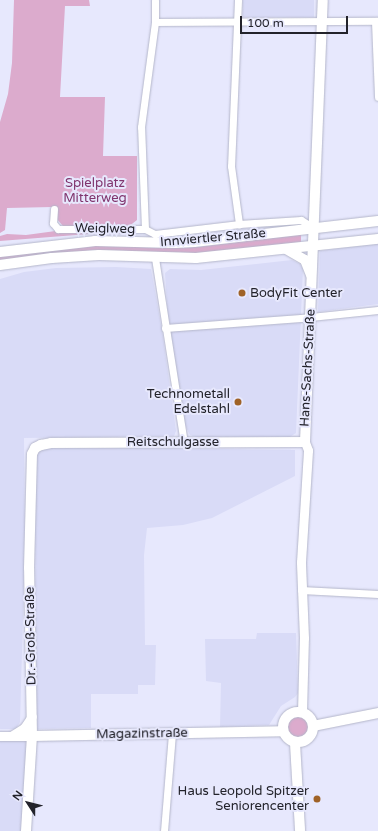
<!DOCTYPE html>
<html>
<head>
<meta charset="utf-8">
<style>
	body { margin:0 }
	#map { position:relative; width:378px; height:831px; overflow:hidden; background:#e7e8fd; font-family:"Varela Round",sans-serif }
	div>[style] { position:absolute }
	.built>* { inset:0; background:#d9dbf7; transform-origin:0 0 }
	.green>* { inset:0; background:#dcabcd }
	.round { border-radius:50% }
	.roads { filter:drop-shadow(0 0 1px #b4b6ca) drop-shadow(0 0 1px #b4b6ca) }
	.street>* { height:7px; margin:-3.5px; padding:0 3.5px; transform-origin:3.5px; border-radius:3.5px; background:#fff }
	.secondary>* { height:9px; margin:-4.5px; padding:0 4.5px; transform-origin:4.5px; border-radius:4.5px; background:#fff }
	.primary>* { height:10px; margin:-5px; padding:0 5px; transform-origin:5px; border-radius:5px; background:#fff }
	.primary>.ring { margin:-5px; padding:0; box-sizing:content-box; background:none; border:10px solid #fff; border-radius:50% }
	.dots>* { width:11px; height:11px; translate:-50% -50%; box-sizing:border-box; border:2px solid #e7e8fd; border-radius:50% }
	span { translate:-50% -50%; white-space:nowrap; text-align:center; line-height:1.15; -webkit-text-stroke:4px #e7e8fd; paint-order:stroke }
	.park-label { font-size:13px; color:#80356e }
	.street-label { font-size:13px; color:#23232b }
	.poi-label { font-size:13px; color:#23232b }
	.left { translate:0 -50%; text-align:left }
	.right { translate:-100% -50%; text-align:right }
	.north { position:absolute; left:8px; top:783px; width:40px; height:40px; -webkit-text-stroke:3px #e7e8fd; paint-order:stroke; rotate:306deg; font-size:11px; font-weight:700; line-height:16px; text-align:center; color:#23232b }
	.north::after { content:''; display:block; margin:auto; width:14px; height:18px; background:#23232b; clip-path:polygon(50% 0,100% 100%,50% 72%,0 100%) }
	.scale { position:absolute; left:240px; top:16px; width:108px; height:18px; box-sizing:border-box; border:2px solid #23232b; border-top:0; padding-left:5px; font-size:12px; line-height:14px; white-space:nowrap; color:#23232b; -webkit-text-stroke:3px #e7e8fd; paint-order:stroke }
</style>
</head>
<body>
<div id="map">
	<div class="built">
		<div style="left:243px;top:0;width:71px;height:17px"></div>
		<div style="clip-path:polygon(378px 243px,378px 304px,318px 312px,320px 251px)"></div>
		<div style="clip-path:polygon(292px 260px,300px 264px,303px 269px,296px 433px,288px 438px,196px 437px,190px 435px,183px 421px,169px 336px,165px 273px,170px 269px,201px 270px)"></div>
		<div style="clip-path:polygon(116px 267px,151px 269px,162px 330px,176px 431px,174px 436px,24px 438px,25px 545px,20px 722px,16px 729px,0 729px,0 279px,24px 272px,56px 268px)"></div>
		<div style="clip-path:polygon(44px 447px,295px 450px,295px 476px,212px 518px,183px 525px,147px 528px,144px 555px,145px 645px,156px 645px,155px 685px,138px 685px,138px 694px,91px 694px,91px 728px,36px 729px,35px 455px)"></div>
		<div style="clip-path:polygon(257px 633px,296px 633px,298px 693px,295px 697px,281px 706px,269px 725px,220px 727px,221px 683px,206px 681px,205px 639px,256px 639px)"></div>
		<div style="clip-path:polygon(28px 740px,21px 831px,0 831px,0 741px)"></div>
	</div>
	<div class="green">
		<div style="clip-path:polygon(14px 0,89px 0,90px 6px,65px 6px,60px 97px,105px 97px,103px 156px,137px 156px,137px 220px,128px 227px,63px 226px,56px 218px,52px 207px,7px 208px,5px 230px,0 233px,0 122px,8px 94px,12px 63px)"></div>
		<div style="clip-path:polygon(63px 230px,136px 231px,136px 234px,101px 233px,0 241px,0 236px,7px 234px,26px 235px)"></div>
		<div style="clip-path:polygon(301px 234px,301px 243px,212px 253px,188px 253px,94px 250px,0 261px,0 256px,99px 245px,160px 248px,198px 247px)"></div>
		<div class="round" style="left:287px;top:716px;width:22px;height:22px"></div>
	</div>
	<div class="roads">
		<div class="street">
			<div style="left:238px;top:0;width:166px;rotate:92.4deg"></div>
			<div style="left:231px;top:166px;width:59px;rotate:82.1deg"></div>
			<div style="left:375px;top:21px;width:76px;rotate:87.7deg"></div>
			<div style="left:155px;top:22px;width:223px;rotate:-0.3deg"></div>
			<div style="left:54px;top:209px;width:14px;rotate:94deg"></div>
			<div style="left:53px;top:223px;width:8px;rotate:50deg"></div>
			<div style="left:58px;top:229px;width:87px"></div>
			<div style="left:145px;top:229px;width:11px;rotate:27deg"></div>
			<div style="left:155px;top:234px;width:85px;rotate:-6.8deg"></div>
			<div style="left:239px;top:224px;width:62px;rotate:-3.7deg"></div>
			<div style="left:301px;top:220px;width:15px;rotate:32deg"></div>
			<div style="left:145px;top:229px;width:102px;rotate:-92.2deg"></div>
			<div style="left:141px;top:127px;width:106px;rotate:-82.4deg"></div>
			<div style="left:155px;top:22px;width:22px;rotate:-90deg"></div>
			<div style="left:155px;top:258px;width:187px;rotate:81.1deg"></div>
			<div style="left:165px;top:328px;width:136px;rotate:-4.2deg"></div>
			<div style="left:301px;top:318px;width:77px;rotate:-5.9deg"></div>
			<div style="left:301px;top:590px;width:77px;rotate:3deg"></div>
			<div style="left:164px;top:831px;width:97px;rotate:-85.3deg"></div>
		</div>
		<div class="secondary">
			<div style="left:302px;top:712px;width:74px;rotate:-88.5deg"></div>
			<div style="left:304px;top:638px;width:76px;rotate:-92.3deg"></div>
			<div style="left:301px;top:562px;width:112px;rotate:-86.4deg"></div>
			<div style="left:308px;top:450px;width:9px;rotate:-111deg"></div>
			<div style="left:0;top:736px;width:32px"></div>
			<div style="left:11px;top:736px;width:15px;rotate:-32deg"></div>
			<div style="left:24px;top:728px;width:14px;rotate:-56deg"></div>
		</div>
		<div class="primary">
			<div style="left:286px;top:249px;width:22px;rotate:30deg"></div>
			<div style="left:305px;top:260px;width:16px;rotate:68deg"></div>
			<div style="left:0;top:252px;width:96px;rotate:-6.6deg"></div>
			<div style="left:95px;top:241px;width:80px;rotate:1.4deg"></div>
			<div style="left:175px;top:243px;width:19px;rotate:-3deg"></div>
			<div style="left:194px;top:242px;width:185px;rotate:-6.5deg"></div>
			<div style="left:0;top:265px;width:52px;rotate:-7.7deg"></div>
			<div style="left:52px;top:258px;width:47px;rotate:-3.7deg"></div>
			<div style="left:99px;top:255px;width:97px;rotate:1.8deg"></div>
			<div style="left:196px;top:258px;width:183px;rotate:-6deg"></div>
			<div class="ring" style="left:283px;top:712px;width:20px;height:20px"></div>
			<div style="left:313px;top:726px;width:66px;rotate:-11.3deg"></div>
			<div style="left:32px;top:736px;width:251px;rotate:-1.1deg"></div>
			<div style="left:295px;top:743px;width:88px;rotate:86.7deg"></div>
			<div style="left:26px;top:831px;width:95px;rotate:-86.4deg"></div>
			<div style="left:32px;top:736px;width:168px;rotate:-91deg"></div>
			<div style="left:29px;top:568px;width:114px;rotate:-88.5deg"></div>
			<div style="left:32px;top:454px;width:7px;rotate:-63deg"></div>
			<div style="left:35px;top:448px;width:7px;rotate:-27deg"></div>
			<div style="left:41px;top:445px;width:10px;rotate:-11deg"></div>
			<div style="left:51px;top:443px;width:254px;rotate:-0.2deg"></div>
			<div style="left:305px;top:442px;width:442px;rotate:-87.7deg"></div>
		</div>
	</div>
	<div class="dots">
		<div style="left:242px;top:293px;background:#9f6227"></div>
		<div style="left:238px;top:402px;background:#9f6227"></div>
		<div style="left:317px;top:799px;background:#9f6227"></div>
	</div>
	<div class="park-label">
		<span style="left:95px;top:191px">Spielplatz<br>Mitterweg</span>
	</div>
	<div class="street-label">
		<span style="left:105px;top:229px;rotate:1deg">Weiglweg</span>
		<span style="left:213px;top:238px;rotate:-5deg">Innviertler Straße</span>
		<span style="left:308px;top:368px;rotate:-87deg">Hans-Sachs-Straße</span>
		<span style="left:173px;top:442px">Reitschulgasse</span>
		<span style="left:31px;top:636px;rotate:-91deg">Dr.-Groß-Straße</span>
		<span style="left:142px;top:734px;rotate:-1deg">Magazinstraße</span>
	</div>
	<div class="poi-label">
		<span class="left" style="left:250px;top:293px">BodyFit Center</span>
		<span class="right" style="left:230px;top:402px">Technometall<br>Edelstahl</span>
		<span class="right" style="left:309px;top:799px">Haus Leopold Spitzer<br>Seniorencenter</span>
	</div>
	<div class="north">N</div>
	<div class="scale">100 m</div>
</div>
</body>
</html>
